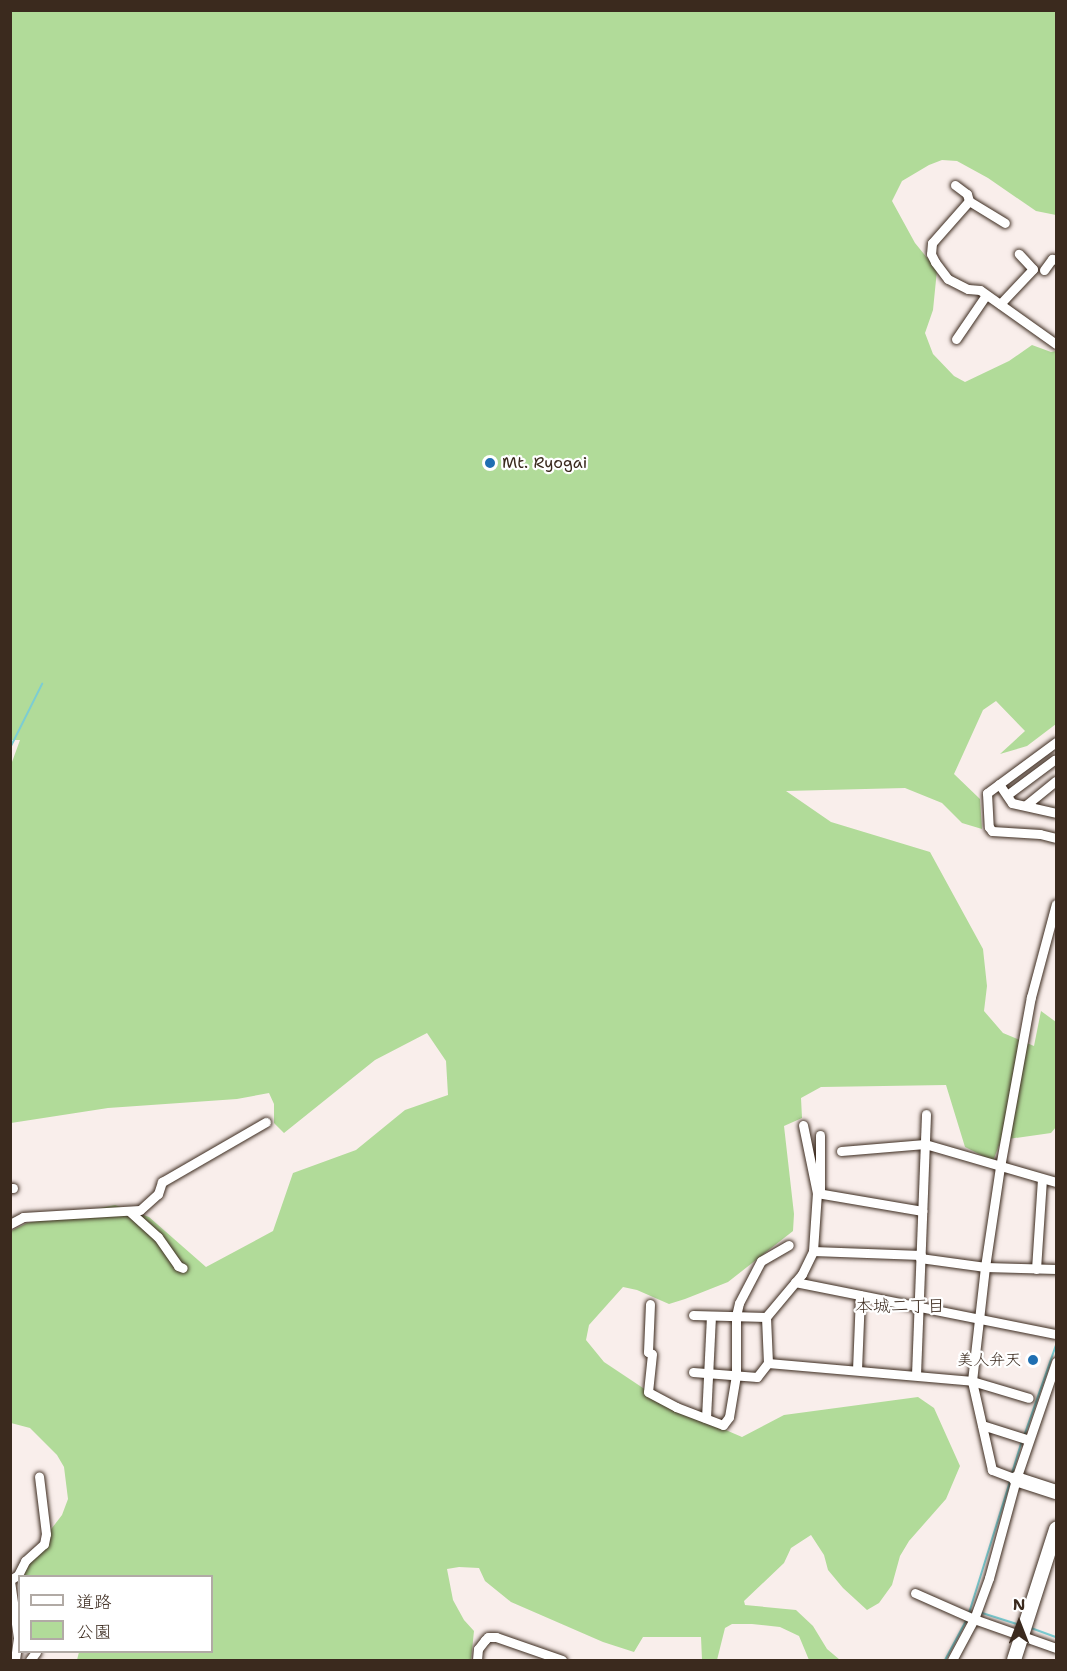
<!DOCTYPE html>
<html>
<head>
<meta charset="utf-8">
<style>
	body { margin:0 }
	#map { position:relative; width:1067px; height:1671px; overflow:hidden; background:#f9eeeb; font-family:"Shantell Sans","Klee One",sans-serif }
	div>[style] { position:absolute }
	.green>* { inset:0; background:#b1db99 }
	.stream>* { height:2px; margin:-1px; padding:0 1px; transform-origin:1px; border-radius:1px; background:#7ccdd3 }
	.roads { filter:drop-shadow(0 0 2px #3b2a1e) drop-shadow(0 0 2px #3b2a1e) }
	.street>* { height:9px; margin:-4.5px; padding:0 4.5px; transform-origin:4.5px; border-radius:4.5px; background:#fff }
	.secondary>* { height:14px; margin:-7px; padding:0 7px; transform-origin:7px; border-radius:7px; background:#fff }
	.dots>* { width:16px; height:16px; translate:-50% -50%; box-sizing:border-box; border:3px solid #fff; border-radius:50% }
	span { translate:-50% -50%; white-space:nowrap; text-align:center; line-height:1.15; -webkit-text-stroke:4.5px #fff; paint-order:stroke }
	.poi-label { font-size:16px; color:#3b2a1e }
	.left { translate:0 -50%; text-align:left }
	.right { translate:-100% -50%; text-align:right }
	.neighbourhood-label { font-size:18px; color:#3b2a1e }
	.frame { position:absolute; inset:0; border:12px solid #3b2a1e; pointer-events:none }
	.legend { position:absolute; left:18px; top:1575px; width:195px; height:78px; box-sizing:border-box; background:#fff; border:2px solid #b1aaa5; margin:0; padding:8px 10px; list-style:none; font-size:18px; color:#3b2a1e }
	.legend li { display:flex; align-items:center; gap:12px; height:30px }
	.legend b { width:30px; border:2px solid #b1aaa5 }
	.north { position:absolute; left:989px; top:1593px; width:60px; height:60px; -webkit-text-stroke:4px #fff; paint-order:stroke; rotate:0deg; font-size:16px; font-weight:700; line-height:24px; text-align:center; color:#3b2a1e }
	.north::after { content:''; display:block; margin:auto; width:21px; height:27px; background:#3b2a1e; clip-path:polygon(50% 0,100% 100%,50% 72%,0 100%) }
</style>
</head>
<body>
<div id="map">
	<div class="green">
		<div style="clip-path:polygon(11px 11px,1056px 11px,1056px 215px,1036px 211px,988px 178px,957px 161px,942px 160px,929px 165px,902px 181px,892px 201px,915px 243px,937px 270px,933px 310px,925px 333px,933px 354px,954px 376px,965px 382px,1009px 361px,1032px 345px,1051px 352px,1056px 351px,1056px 724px,1027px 746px,1000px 754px,1025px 731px,996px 701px,983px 710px,954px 774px,980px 799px,982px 829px,962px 823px,942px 803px,905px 788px,786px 791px,831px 822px,930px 852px,983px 949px,987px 986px,984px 1011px,1003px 1033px,1034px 1046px,1041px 1011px,1056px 1022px,1056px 1127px,1051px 1133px,1001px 1140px,993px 1161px,965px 1147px,946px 1085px,821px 1087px,801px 1098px,802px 1118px,784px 1126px,794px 1214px,793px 1231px,728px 1282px,685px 1299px,669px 1304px,637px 1290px,623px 1287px,589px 1325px,586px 1340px,604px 1362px,670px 1406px,742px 1437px,784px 1415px,918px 1397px,934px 1408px,960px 1466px,946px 1499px,909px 1541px,900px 1556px,892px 1585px,879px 1603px,867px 1610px,843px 1588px,828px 1570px,824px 1555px,811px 1535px,791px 1548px,784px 1563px,744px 1601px,745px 1605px,796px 1610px,813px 1626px,827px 1649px,840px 1660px,809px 1660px,799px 1636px,780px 1627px,752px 1624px,732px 1624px,725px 1628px,717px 1660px,702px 1660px,701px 1637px,643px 1637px,634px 1652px,603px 1642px,511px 1602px,485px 1581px,479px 1568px,459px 1567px,447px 1569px,453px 1600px,464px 1620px,474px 1631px,471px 1660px,77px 1660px,79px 1652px,212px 1652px,212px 1576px,24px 1576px,29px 1558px,62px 1515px,68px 1499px,64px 1467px,57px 1455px,30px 1428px,11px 1423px,11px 1231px,27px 1223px,115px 1205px,149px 1217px,206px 1267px,273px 1231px,293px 1173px,356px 1150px,405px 1110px,448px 1095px,446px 1061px,427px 1033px,375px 1060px,284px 1133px,274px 1123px,274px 1104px,269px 1093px,237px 1099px,108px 1108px,11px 1123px,10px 785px,12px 762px,20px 740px,10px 740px)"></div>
	</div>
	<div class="stream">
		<div style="left:10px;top:748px;width:72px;rotate:-63.4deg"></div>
		<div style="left:1024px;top:1436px;width:96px;rotate:-70.6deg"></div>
		<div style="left:1012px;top:1473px;width:34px;rotate:-73deg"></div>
		<div style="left:979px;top:1612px;width:43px;rotate:17.6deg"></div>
		<div style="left:969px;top:1613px;width:141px;rotate:-72.7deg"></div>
		<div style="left:1031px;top:1628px;width:27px;rotate:20deg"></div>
		<div style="left:945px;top:1660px;width:47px;rotate:-61.8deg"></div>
	</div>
	<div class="roads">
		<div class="street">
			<div style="left:955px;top:185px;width:15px;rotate:37deg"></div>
			<div style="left:967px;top:194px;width:7px;rotate:74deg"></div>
			<div style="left:969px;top:201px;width:42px;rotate:31.4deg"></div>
			<div style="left:969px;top:201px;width:56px;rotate:131.4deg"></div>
			<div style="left:932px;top:243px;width:11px;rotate:95deg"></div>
			<div style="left:931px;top:254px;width:9px;rotate:63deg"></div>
			<div style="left:935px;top:262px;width:21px;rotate:53deg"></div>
			<div style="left:948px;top:279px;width:22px;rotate:27deg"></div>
			<div style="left:968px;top:289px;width:12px;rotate:5deg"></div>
			<div style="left:980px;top:290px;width:93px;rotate:35.4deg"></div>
			<div style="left:1044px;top:270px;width:14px;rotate:-54deg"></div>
			<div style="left:1052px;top:259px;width:4px;rotate:14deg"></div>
			<div style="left:1000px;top:304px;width:48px;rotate:-46.7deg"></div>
			<div style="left:1033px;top:269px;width:21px;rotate:-133deg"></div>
			<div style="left:956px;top:339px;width:53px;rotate:-55.7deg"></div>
			<div style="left:1056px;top:742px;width:86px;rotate:143.5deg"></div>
			<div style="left:987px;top:793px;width:34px;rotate:87deg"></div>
			<div style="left:989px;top:827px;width:5px;rotate:53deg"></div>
			<div style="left:992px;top:831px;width:48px;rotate:3.6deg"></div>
			<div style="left:1040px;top:834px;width:16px;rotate:14deg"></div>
			<div style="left:999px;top:784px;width:23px;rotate:56deg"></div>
			<div style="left:1012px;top:803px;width:45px;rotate:12.8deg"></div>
			<div style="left:1007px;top:795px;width:59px;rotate:-36.7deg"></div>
			<div style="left:1026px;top:805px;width:38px;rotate:-39deg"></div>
			<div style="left:803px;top:1125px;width:69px;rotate:78.4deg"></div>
			<div style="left:817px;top:1193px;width:107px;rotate:9.7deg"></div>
			<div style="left:841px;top:1151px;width:84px;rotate:-4.8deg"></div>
			<div style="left:925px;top:1144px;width:136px;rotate:16.2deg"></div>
			<div style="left:10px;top:1188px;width:3px"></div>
			<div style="left:129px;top:1211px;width:39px;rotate:42deg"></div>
			<div style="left:158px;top:1237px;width:35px;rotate:55deg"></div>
			<div style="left:178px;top:1266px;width:5px;rotate:22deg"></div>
			<div style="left:10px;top:1224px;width:15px;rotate:-28deg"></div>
			<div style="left:23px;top:1217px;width:117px;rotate:-3.4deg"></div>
			<div style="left:140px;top:1210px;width:24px;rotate:-42deg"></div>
			<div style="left:158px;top:1194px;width:13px;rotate:-72deg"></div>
			<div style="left:162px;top:1182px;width:120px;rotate:-30deg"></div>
			<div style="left:813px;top:1251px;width:108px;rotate:2.1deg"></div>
			<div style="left:920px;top:1258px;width:66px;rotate:7.9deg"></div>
			<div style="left:985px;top:1267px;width:71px;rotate:1.6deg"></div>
			<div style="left:1036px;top:1269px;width:90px;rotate:-86.2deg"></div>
			<div style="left:795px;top:1282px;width:266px;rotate:11.3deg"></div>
			<div style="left:650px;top:1304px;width:48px;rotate:92.4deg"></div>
			<div style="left:648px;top:1352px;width:4px;rotate:27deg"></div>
			<div style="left:652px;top:1354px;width:38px;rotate:96deg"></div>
			<div style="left:648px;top:1392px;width:32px;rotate:28deg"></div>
			<div style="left:676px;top:1407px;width:50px;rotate:21deg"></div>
			<div style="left:723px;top:1425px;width:10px;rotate:-53deg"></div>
			<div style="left:729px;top:1417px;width:43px;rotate:-80.5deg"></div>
			<div style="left:736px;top:1375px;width:59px;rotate:-90deg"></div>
			<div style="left:736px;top:1316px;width:13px;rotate:-77deg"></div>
			<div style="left:739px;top:1303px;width:47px;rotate:-62.4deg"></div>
			<div style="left:761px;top:1261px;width:32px;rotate:-30deg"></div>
			<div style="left:693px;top:1315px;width:73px;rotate:1.6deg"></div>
			<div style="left:768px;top:1363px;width:205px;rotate:5deg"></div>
			<div style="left:972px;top:1381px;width:59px;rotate:16.6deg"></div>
			<div style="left:857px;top:1370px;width:75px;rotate:-87.7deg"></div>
			<div style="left:693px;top:1372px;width:64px;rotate:4.5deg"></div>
			<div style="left:757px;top:1377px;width:18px;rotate:-52deg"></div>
			<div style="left:768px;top:1363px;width:46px;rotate:-92.5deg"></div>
			<div style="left:766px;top:1317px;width:56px;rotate:-50.1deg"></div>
			<div style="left:802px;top:1274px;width:25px;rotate:-64deg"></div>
			<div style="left:813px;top:1251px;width:58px;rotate:-86.1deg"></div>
			<div style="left:817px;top:1193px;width:5px;rotate:-53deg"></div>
			<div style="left:820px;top:1189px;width:54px;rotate:-90deg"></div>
			<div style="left:916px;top:1375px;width:261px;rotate:-87.8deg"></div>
			<div style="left:706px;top:1418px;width:102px;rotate:-87.2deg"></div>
			<div style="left:982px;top:1425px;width:49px;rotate:17.7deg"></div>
			<div style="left:1016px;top:1479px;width:26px;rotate:-159deg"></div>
			<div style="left:992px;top:1470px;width:91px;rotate:-102.7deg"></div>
			<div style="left:972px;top:1381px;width:115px;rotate:-83.5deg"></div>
			<div style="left:985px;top:1267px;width:101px;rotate:-81.5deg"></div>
			<div style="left:1000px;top:1167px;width:173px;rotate:-79.7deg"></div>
			<div style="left:1031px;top:997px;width:96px;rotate:-75deg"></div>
			<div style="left:10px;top:1580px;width:9px;rotate:-32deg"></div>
			<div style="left:18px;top:1575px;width:16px;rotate:-63deg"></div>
			<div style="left:25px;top:1561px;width:25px;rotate:-42deg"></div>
			<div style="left:44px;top:1544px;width:10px;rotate:-79deg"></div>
			<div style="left:46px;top:1534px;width:58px;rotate:-96.9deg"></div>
			<div style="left:10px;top:1581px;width:58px;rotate:82deg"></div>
			<div style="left:18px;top:1638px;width:22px;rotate:98deg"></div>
			<div style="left:915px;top:1593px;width:64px;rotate:23.8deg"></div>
			<div style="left:974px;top:1619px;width:87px;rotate:19.5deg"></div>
			<div style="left:30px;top:1660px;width:10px;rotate:-53deg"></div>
			<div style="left:477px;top:1660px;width:11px;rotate:-85deg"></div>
			<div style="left:478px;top:1649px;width:11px;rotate:-52deg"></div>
			<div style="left:485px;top:1640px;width:4px;rotate:-45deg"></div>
			<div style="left:488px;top:1637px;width:8px"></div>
			<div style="left:496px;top:1637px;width:70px;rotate:19.2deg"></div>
			<div style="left:952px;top:1660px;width:47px;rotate:-61.8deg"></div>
			<div style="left:974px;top:1619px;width:44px;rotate:-69.9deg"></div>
			<div style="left:989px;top:1578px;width:103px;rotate:-74.7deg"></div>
			<div style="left:1016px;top:1479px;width:124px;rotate:-71.1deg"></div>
		</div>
		<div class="secondary">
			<div style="left:1016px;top:1479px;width:42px;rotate:18deg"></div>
			<div style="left:1014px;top:1660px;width:138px;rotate:-72.2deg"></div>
		</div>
	</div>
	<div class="dots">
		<div style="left:490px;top:463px;background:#1f6fb2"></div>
		<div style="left:1033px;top:1360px;background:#1f6fb2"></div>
	</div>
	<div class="poi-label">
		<span class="left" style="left:502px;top:463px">Mt. Ryogai</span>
		<span class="right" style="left:1021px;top:1360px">美人弁天</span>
	</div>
	<div class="neighbourhood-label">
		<span style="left:900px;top:1306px">本城二丁目</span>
	</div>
	<div class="frame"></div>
	<ul class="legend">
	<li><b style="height:8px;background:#fff"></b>道路</li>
	<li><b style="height:16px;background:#b1db99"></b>公園</li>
	</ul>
	<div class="north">N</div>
</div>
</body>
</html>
